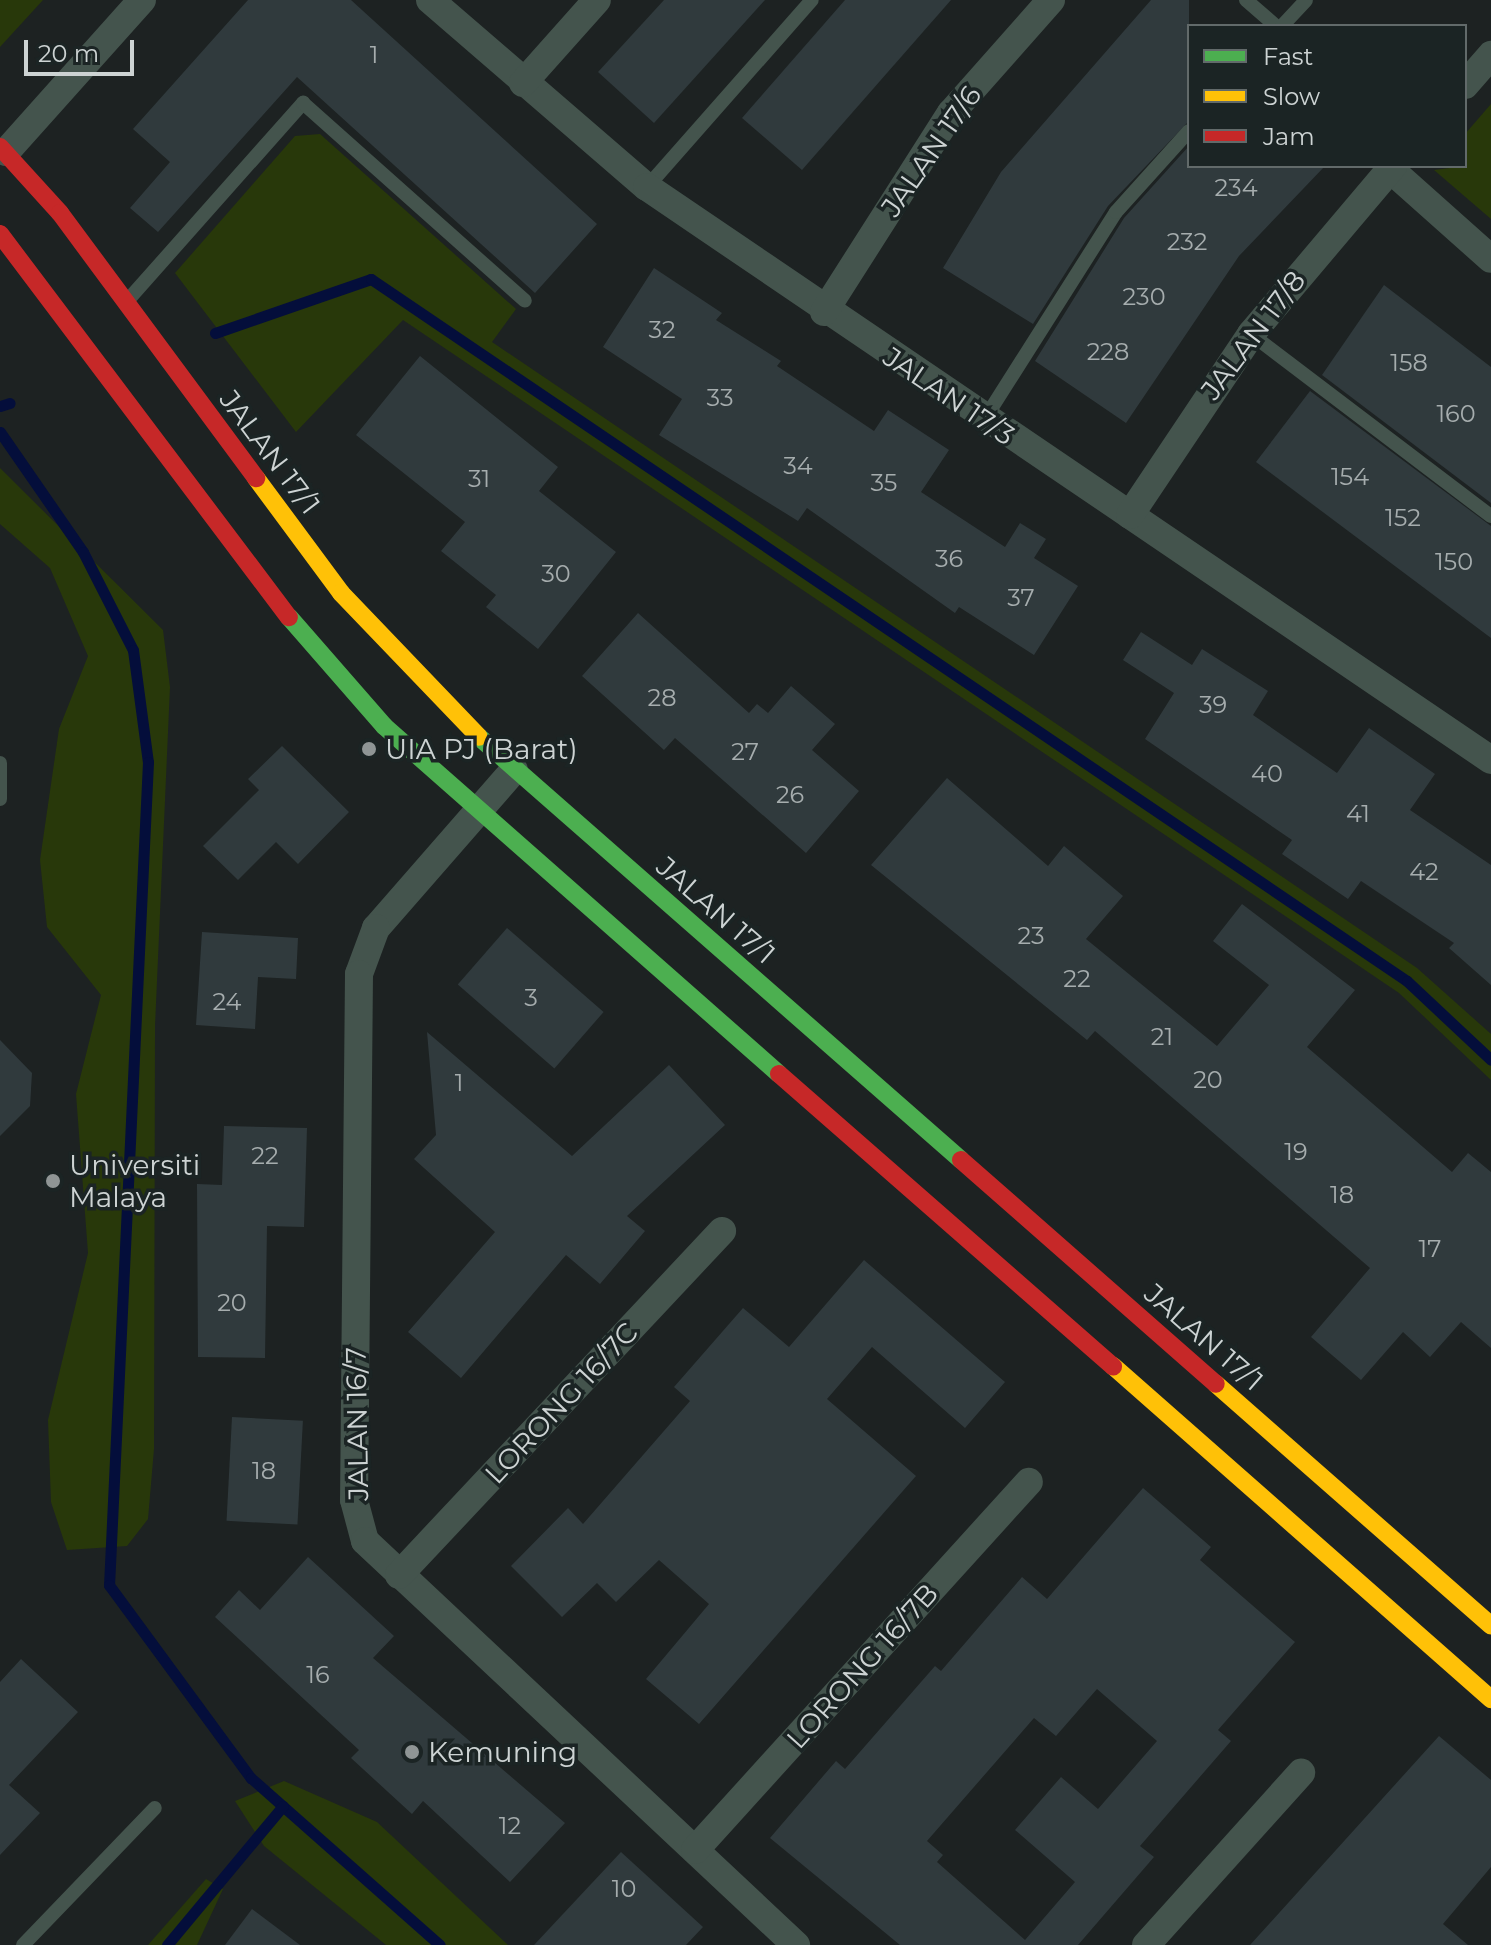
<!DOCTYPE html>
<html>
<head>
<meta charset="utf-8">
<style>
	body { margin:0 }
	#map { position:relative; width:1491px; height:1945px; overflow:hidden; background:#1d2222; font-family:Montserrat,sans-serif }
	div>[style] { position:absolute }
	.green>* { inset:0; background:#28380a }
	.stream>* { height:11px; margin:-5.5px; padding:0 5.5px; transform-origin:5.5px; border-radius:5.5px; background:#040e3b }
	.building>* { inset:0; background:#303a3d; transform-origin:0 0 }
	.lane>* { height:14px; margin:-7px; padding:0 7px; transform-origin:7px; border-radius:7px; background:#44544d }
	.street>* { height:28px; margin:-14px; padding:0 14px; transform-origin:14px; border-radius:14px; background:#44544d }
	.fast>* { height:18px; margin:-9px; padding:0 9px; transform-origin:9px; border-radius:9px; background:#4caf50 }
	.slow>* { height:18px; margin:-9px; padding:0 9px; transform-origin:9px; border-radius:9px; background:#ffc107 }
	.jam>* { height:18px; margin:-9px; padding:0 9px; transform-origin:9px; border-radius:9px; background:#c62828 }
	.dots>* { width:22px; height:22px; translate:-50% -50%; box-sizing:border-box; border:4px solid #1b2424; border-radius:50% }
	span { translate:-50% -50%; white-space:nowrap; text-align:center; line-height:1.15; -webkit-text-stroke:7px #1b2424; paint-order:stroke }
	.number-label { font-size:24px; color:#a6adae }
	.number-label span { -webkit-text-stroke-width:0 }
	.street-label { font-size:28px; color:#cdd3d3 }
	.poi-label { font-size:28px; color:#cdd3d3 }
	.left { translate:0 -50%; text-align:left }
	.legend { position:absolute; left:1187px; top:24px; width:280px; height:144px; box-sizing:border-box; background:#1b2424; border:2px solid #626a6a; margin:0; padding:10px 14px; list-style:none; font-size:24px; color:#cdd3d3 }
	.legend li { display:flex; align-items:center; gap:16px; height:40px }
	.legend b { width:40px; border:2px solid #626a6a }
	.scale { position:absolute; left:24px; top:40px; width:110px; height:36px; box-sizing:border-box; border:4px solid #cdd3d3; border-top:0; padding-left:10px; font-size:24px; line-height:28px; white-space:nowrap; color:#cdd3d3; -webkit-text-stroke:6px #1b2424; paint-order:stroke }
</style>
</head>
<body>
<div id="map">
	<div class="green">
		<div style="clip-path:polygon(0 0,43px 0,0 47px)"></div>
		<div style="clip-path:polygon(1491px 104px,1491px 219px,1434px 170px,1465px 166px,1465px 134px)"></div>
		<div style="clip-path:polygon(320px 134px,516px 309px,492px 342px,1417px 968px,1491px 1034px,1491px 1080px,1399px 993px,403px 320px,296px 432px,175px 273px,295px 136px)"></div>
		<div style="clip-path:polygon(0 468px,163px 630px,170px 687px,155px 1026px,154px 1449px,148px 1519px,127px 1546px,67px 1550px,51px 1502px,48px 1420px,88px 1253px,76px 1094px,101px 995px,47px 927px,40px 860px,59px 729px,88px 656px,50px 568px,0 524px)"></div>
		<div style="clip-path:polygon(284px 1781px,377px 1822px,508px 1945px,386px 1945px,264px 1846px,235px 1801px)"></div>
		<div style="clip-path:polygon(206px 1879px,223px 1889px,197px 1945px,148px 1945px)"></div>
	</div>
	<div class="stream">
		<div style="left:215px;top:333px;width:165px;rotate:-19.1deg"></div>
		<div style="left:371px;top:279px;width:1251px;rotate:34.12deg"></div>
		<div style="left:1407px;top:981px;width:115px;rotate:43.2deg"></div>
		<div style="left:0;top:406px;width:10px;rotate:-17deg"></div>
		<div style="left:0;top:432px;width:146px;rotate:55.3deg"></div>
		<div style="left:83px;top:552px;width:110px;rotate:63deg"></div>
		<div style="left:133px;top:650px;width:113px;rotate:82.4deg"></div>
		<div style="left:148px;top:762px;width:824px;rotate:92.71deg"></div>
		<div style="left:109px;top:1585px;width:240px;rotate:53.7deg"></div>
		<div style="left:251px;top:1778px;width:252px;rotate:41.5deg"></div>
		<div style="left:167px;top:1945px;width:181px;rotate:-50.2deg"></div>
	</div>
	<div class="building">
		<div style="clip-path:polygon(248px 0,351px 0,597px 224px,535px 293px,297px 77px,158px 232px,130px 208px,170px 162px,133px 129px)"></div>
		<div style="clip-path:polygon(664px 0,765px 0,654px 123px,598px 72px)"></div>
		<div style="clip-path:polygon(845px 0,951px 0,802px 170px,742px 118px)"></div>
		<div style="clip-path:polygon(1151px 0,1189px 0,1189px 121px,1108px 206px,1033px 324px,943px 268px,1001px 172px)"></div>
		<div style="clip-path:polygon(1189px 146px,1189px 166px,1325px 166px,1239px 256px,1126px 423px,1035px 361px,1124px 218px)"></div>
		<div style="clip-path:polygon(654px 268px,722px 313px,716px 320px,781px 361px,777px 366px,874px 431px,888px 410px,949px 450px,921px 492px,1005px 547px,1020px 523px,1046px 539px,1034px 558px,1078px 586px,1034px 655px,959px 607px,955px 613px,807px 508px,798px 521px,659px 435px,682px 399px,603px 347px)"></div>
		<div style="clip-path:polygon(1384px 285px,1491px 367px,1491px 503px,1322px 375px)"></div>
		<div style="clip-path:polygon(420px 356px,558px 467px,539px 491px,616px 552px,538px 649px,486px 607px,496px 595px,441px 551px,465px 522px,356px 435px)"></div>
		<div style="clip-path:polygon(1310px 391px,1491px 526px,1491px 638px,1256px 462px)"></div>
		<div style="clip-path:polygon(638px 613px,749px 713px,757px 704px,768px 713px,791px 686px,835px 724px,812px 750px,859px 791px,806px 853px,675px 738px,664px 750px,582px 676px)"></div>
		<div style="clip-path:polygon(1141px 632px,1192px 665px,1202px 649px,1268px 691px,1253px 715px,1337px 773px,1369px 728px,1435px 774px,1410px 810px,1491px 865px,1491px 985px,1449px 948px,1454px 943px,1361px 881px,1348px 899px,1282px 854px,1292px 840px,1145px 739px,1174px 693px,1123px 660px)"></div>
		<div style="clip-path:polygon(282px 746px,349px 812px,298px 864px,276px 842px,238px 880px,203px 846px,259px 790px,248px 779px)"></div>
		<div style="clip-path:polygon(947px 778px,1048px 866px,1064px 846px,1123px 896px,1086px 939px,1217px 1046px,1269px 985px,1213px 941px,1242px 904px,1355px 990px,1307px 1047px,1452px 1172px,1468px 1153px,1491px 1172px,1491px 1348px,1461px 1322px,1430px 1357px,1403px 1332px,1361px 1380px,1311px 1337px,1370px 1268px,1095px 1031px,1087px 1040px,871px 865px)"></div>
		<div style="left:507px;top:928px;width:128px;height:75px;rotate:41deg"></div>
		<div style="clip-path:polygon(202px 932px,298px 938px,296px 979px,258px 977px,255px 1029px,196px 1025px)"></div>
		<div style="clip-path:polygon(427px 1032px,572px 1156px,669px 1065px,725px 1125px,627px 1216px,645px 1231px,600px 1284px,566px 1255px,461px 1378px,408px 1332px,495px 1232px,414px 1159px,436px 1135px)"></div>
		<div style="clip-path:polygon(0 1040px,32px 1073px,30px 1106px,0 1136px)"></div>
		<div style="clip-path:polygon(224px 1126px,307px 1128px,304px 1227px,267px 1226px,265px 1358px,198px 1357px,197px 1184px,222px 1185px)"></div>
		<div style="clip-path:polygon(864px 1260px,1005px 1382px,965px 1428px,872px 1347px,827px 1399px,916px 1476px,699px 1724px,646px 1679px,709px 1604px,659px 1560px,616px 1602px,597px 1583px,562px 1617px,511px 1566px,568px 1508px,583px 1524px,690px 1401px,674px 1387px,743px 1308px,789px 1347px)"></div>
		<div style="left:232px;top:1417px;width:71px;height:104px;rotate:3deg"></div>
		<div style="clip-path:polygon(evenodd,1143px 1488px,1211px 1547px,1200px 1560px,1295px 1642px,1218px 1730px,1231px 1741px,1140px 1846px,1154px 1857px,1078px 1945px,900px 1945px,770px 1838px,836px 1761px,845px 1769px,935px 1666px,941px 1671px,1022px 1577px,1047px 1599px,1143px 1488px,1097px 1689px,1157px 1741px,1098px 1809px,1061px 1777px,1015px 1830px,1075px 1882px,1025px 1940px,937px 1862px,943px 1855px,927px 1841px,1034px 1718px,1056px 1736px,1097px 1689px)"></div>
		<div style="clip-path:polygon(308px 1557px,394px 1636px,373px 1658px,565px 1823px,510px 1882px,423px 1801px,412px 1814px,351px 1758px,359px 1750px,215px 1617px,239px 1590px,260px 1610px)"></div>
		<div style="clip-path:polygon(21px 1659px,78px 1712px,9px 1785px,40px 1813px,0 1855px,0 1682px)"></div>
		<div style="clip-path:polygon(1439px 1736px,1491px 1780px,1491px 1867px,1443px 1924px,1468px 1945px,1250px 1945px)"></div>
		<div style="clip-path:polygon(621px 1852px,703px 1927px,686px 1945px,534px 1945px)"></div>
		<div style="clip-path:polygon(252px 1909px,300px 1945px,225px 1945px)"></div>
	</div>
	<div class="lane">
		<div style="left:1246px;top:0;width:40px;rotate:41deg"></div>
		<div style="left:1282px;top:26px;width:35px;rotate:-47deg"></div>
		<div style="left:647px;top:187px;width:249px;rotate:-48.6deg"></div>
		<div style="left:128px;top:300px;width:264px;rotate:-48.4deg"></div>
		<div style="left:303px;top:103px;width:297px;rotate:41.7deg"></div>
		<div style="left:1251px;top:334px;width:301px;rotate:37.2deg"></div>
		<div style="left:984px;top:420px;width:246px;rotate:-57.6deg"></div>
		<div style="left:1116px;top:212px;width:109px;rotate:-48deg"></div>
		<div style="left:0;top:763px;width:36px;rotate:90deg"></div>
		<div style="left:23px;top:1945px;width:190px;rotate:-46.1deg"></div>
	</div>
	<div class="street">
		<div style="left:430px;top:0;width:286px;rotate:40.8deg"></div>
		<div style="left:647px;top:187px;width:1020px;rotate:34.17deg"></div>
		<div style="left:523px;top:83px;width:111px;rotate:-48.3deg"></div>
		<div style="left:1465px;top:85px;width:40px;rotate:-49deg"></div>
		<div style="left:6px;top:152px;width:204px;rotate:-48.2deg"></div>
		<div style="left:1390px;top:169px;width:135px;rotate:41.7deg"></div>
		<div style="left:824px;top:312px;width:236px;rotate:-57.5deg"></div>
		<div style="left:951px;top:113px;width:151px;rotate:-48.5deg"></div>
		<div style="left:1130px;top:515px;width:218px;rotate:-56.2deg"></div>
		<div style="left:1251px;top:334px;width:220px;rotate:-49.8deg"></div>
		<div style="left:514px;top:770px;width:210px;rotate:131.1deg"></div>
		<div style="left:376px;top:928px;width:49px;rotate:110.3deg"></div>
		<div style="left:359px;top:974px;width:526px;rotate:90.54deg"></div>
		<div style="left:354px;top:1500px;width:42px;rotate:75deg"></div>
		<div style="left:365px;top:1541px;width:591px;rotate:43.15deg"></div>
		<div style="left:399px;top:1575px;width:472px;rotate:-46.8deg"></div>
		<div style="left:695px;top:1850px;width:497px;rotate:-47.8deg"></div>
		<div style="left:1146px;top:1945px;width:232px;rotate:-48deg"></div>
	</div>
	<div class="fast">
		<div style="left:289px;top:617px;width:145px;rotate:48.9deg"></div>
		<div style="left:384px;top:726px;width:526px;rotate:41.38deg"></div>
		<div style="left:479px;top:737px;width:641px;rotate:41.27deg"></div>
	</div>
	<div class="slow">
		<div style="left:256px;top:478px;width:143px;rotate:53.5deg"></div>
		<div style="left:341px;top:593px;width:199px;rotate:46.2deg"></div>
		<div style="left:1113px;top:1366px;width:504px;rotate:41.38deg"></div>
		<div style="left:1216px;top:1384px;width:366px;rotate:41.3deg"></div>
	</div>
	<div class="jam">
		<div style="left:0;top:147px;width:89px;rotate:47.7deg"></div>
		<div style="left:60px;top:213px;width:330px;rotate:53.5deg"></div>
		<div style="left:0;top:234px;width:480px;rotate:53deg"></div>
		<div style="left:779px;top:1074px;width:444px;rotate:41.2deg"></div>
		<div style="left:961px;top:1160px;width:339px;rotate:41.3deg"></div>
	</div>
	<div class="dots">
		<div style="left:369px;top:749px;background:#8f9595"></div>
		<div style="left:53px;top:1181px;background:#8f9595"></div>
		<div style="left:412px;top:1752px;background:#8f9595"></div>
	</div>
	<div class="number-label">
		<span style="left:374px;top:55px">1</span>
		<span style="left:1236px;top:188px">234</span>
		<span style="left:1187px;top:242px">232</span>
		<span style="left:1144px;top:297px">230</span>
		<span style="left:662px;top:330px">32</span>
		<span style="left:1108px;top:352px">228</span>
		<span style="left:1409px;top:363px">158</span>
		<span style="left:720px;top:398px">33</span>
		<span style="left:1456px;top:414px">160</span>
		<span style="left:798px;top:466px">34</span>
		<span style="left:1350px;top:477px">154</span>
		<span style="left:479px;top:479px">31</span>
		<span style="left:884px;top:483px">35</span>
		<span style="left:1403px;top:518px">152</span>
		<span style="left:949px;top:559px">36</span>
		<span style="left:1454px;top:562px">150</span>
		<span style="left:556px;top:574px">30</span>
		<span style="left:1021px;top:598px">37</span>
		<span style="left:662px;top:698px">28</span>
		<span style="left:1213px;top:705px">39</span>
		<span style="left:745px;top:752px">27</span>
		<span style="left:1267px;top:774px">40</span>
		<span style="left:790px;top:795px">26</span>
		<span style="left:1358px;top:814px">41</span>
		<span style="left:1424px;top:872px">42</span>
		<span style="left:1031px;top:936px">23</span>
		<span style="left:1077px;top:979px">22</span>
		<span style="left:531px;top:998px">3</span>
		<span style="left:227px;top:1002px">24</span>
		<span style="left:1162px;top:1037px">21</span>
		<span style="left:1208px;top:1080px">20</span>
		<span style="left:459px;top:1083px">1</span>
		<span style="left:1296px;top:1152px">19</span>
		<span style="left:265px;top:1156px">22</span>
		<span style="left:1342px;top:1195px">18</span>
		<span style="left:1430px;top:1249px">17</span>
		<span style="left:232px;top:1303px">20</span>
		<span style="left:264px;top:1471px">18</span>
		<span style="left:318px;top:1675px">16</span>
		<span style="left:510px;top:1826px">12</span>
		<span style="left:624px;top:1889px">10</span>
	</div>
	<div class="street-label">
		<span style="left:931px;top:151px;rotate:-55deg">JALAN 17/6</span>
		<span style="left:1253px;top:335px;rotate:-53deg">JALAN 17/8</span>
		<span style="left:949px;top:396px;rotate:34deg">JALAN 17/3</span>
		<span style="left:270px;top:452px;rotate:53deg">JALAN 17/1</span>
		<span style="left:716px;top:910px;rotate:41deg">JALAN 17/1</span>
		<span style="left:1204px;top:1337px;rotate:41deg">JALAN 17/1</span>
		<span style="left:561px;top:1403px;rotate:-47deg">LORONG 16/7C</span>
		<span style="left:357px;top:1424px;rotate:-91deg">JALAN 16/7</span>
		<span style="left:862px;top:1666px;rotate:-48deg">LORONG 16/7B</span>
	</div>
	<div class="poi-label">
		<span class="left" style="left:385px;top:749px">UIA PJ (Barat)</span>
		<span class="left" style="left:69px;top:1181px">Universiti<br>Malaya</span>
		<span class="left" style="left:428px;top:1752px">Kemuning</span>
	</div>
	<ul class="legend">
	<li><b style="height:10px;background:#4caf50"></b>Fast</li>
	<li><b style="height:10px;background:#ffc107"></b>Slow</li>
	<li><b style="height:10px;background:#c62828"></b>Jam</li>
	</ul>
	<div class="scale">20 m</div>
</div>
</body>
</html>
